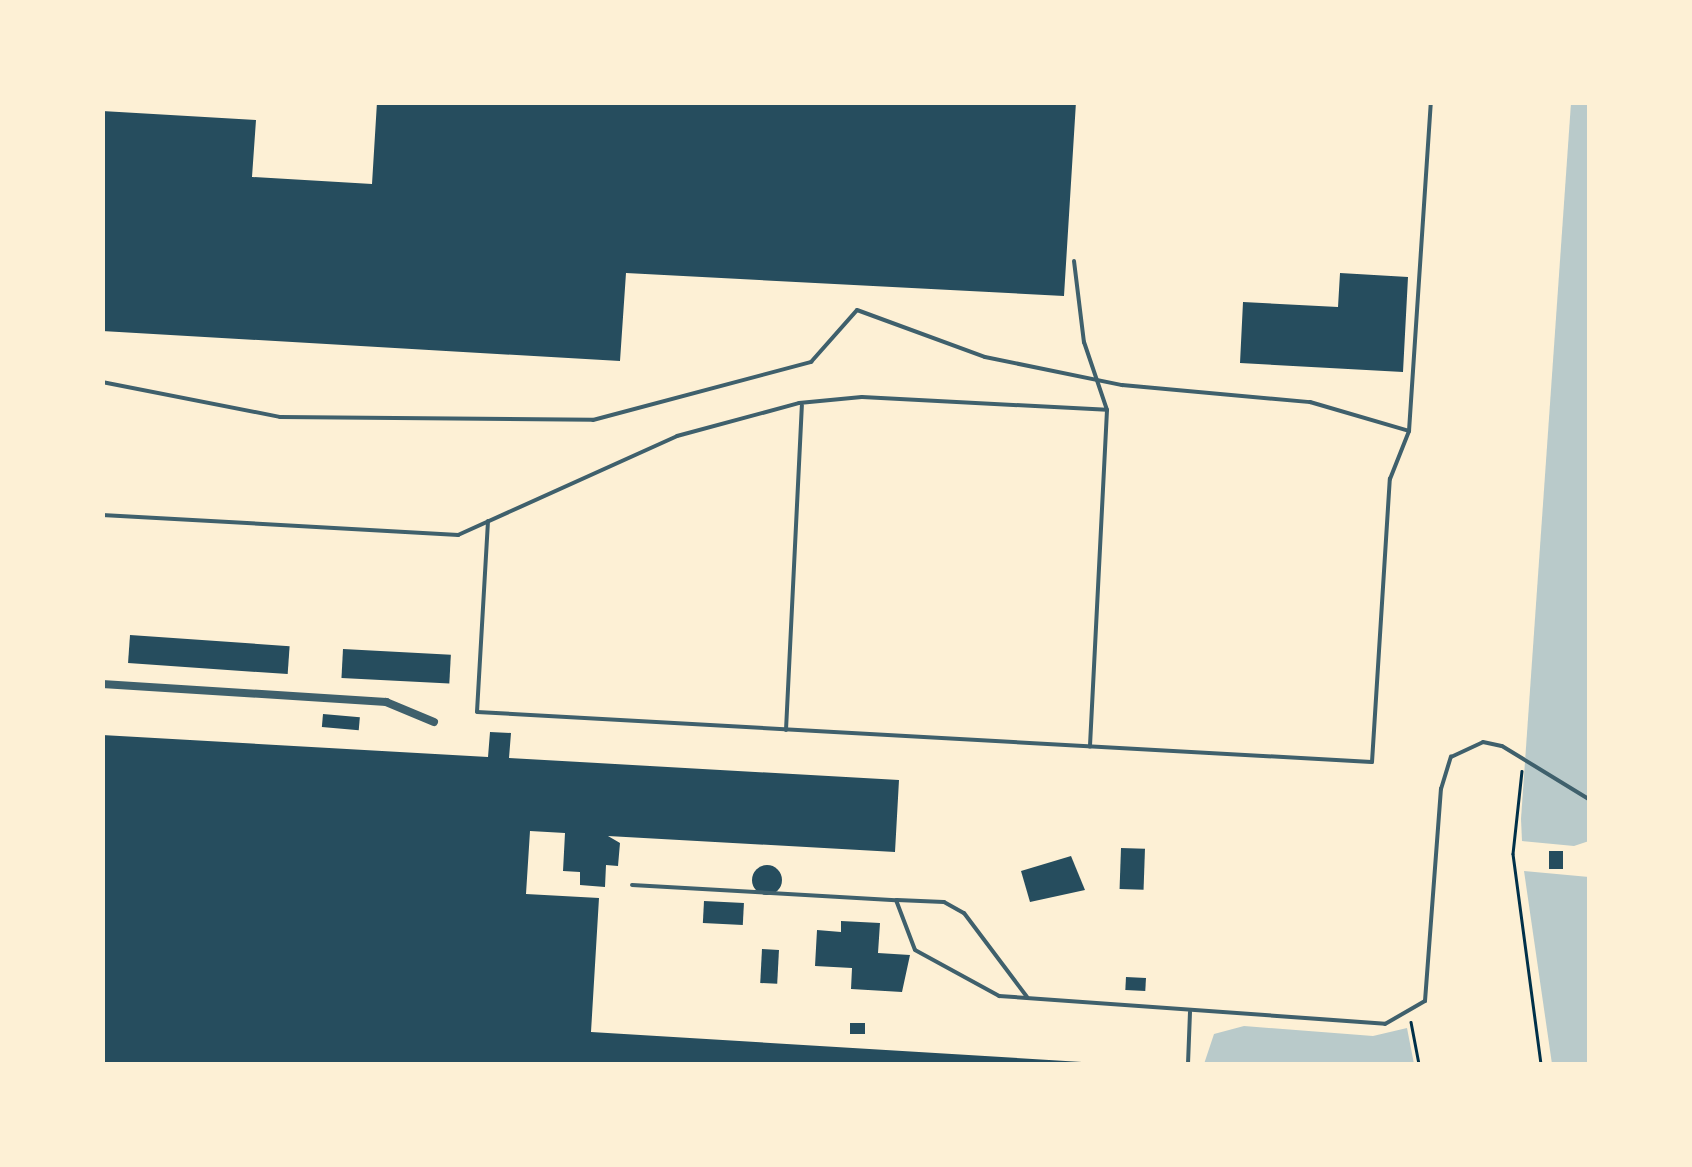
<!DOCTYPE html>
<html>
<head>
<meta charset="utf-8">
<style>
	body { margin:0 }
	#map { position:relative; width:1692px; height:1167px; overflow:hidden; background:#fdf0d5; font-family:Mulish,sans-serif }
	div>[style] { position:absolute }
	.green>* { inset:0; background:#b9caca }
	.building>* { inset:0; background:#264d5e; transform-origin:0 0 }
	.round { border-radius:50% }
	.path>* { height:2.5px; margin:-1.25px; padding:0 1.25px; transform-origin:1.25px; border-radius:1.25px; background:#003049 }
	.service>* { height:4px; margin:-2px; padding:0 2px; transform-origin:2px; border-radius:2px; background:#3f606c }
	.minor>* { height:8px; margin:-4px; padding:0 4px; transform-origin:4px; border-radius:4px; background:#3f606c }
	span { translate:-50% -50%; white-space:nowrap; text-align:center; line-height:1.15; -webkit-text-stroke:9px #fdf0d5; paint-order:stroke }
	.frame { position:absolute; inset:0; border:105px solid #fdf0d5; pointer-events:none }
</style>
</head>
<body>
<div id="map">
	<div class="green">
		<div style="clip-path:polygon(1571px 103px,1589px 103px,1589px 841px,1574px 846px,1522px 841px,1521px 819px)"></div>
		<div style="clip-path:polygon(1524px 871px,1589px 877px,1589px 1064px,1552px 1064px)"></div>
		<div style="clip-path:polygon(1244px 1026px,1373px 1036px,1407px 1028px,1414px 1064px,1204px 1064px,1214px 1034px)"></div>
	</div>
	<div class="building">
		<div style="clip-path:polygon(377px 102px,1076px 102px,1064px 296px,626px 273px,620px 361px,102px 331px,102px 111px,256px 120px,252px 177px,372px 184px)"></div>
		<div style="clip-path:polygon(1340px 273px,1408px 277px,1403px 372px,1240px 363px,1243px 302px,1338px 307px)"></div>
		<div style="left:130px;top:635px;width:160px;height:28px;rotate:4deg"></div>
		<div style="left:343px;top:649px;width:108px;height:29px;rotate:3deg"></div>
		<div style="left:323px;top:714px;width:37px;height:13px;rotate:5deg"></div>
		<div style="clip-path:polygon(490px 732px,511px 733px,509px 758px,899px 780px,895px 852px,608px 836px,620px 843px,618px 866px,606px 865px,605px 887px,580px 885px,580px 872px,563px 871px,565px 833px,530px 831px,526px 894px,599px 898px,591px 1032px,1115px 1064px,102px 1064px,102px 735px,488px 757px)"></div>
		<div style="left:1121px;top:848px;width:24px;height:41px;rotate:2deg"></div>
		<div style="left:1549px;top:851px;width:14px;height:18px"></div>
		<div style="clip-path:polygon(1071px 856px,1085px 890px,1030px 902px,1021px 871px)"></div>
		<div class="round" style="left:752px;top:865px;width:30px;height:30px"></div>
		<div style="left:704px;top:901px;width:40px;height:22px;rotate:3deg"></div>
		<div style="clip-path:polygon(841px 921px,880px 923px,878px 953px,910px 955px,902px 992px,851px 989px,852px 968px,815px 966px,817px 930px,841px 932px)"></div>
		<div style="left:762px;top:949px;width:17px;height:34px;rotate:3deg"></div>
		<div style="left:1126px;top:977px;width:20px;height:13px;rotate:3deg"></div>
		<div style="left:850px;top:1023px;width:15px;height:11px"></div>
	</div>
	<div class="path">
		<div style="left:1522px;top:771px;width:83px;rotate:96.2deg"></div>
		<div style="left:1513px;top:854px;width:212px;rotate:82.4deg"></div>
		<div style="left:1411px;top:1022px;width:43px;rotate:79.2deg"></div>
	</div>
	<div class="service">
		<div style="left:1074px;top:261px;width:82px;rotate:83deg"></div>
		<div style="left:1084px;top:342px;width:72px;rotate:71.3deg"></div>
		<div style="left:1107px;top:410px;width:337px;rotate:92.9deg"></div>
		<div style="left:102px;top:382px;width:181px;rotate:11.1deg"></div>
		<div style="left:280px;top:417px;width:313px;rotate:0.5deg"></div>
		<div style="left:593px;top:420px;width:226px;rotate:-14.9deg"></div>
		<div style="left:811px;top:362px;width:69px;rotate:-48.5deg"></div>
		<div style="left:857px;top:310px;width:136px;rotate:20.2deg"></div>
		<div style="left:985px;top:357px;width:140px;rotate:11.6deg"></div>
		<div style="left:1122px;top:385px;width:189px;rotate:5.2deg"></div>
		<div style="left:1310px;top:402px;width:103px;rotate:16.3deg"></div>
		<div style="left:102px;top:515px;width:357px;rotate:3.2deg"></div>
		<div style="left:458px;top:535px;width:240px;rotate:-24.3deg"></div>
		<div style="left:677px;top:436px;width:126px;rotate:-15.1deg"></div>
		<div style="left:799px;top:403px;width:63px;rotate:-5.4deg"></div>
		<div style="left:862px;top:397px;width:245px;rotate:3deg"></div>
		<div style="left:488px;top:521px;width:191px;rotate:93.3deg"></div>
		<div style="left:477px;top:712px;width:896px;rotate:3.2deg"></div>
		<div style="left:1372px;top:762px;width:284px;rotate:-86.4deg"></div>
		<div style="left:1390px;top:479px;width:52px;rotate:-68.4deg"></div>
		<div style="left:1409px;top:431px;width:330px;rotate:-86.2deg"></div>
		<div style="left:786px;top:730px;width:325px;rotate:-87.2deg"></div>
		<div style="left:632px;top:885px;width:264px;rotate:3.3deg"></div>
		<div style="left:896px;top:900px;width:53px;rotate:69.2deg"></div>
		<div style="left:915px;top:950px;width:96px;rotate:28.7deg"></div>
		<div style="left:999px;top:996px;width:387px;rotate:4.1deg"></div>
		<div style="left:1385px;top:1024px;width:46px;rotate:-29.9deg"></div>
		<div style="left:1425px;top:1001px;width:213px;rotate:-85.7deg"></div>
		<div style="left:1441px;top:789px;width:34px;rotate:-73deg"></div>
		<div style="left:1451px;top:757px;width:35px;rotate:-25deg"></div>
		<div style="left:1483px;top:742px;width:19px;rotate:12deg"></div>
		<div style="left:1502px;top:746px;width:103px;rotate:31.5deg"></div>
		<div style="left:897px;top:900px;width:47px;rotate:2.4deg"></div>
		<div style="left:944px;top:902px;width:23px;rotate:29deg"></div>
		<div style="left:964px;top:913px;width:105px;rotate:53.1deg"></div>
		<div style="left:1188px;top:1064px;width:52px;rotate:-87.8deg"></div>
	</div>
	<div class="minor">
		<div style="left:102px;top:684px;width:285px;rotate:3.6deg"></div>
		<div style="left:386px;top:702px;width:52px;rotate:22.6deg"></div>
	</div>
	<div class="frame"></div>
</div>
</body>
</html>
